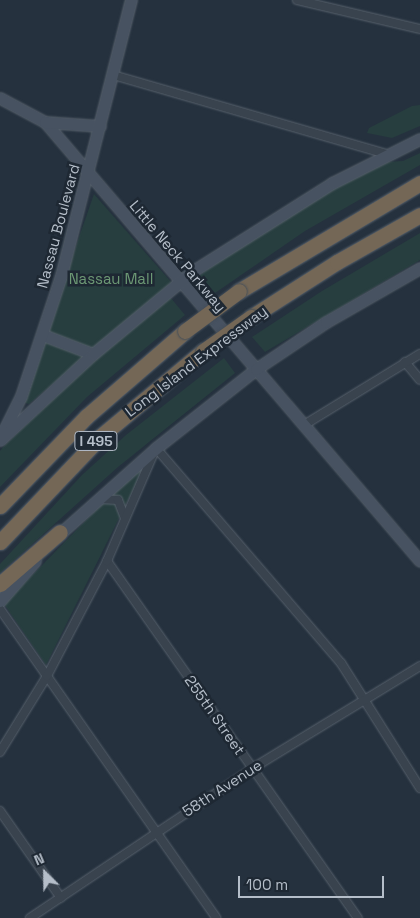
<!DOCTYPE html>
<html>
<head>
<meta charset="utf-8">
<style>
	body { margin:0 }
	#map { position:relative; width:420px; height:918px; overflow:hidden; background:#25313e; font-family:"Space Grotesk",sans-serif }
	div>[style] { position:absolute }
	.green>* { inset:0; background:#273e3f }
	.roads { filter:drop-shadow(0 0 1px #57616c) drop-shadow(0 0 1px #57616c) }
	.street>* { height:8px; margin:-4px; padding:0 4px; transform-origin:4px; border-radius:4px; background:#39434e }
	.secondary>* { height:11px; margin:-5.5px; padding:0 5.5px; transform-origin:5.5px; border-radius:5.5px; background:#475261 }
	.highway>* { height:15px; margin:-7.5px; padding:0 7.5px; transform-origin:7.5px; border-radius:7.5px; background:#746756 }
	.bridges { filter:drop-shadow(0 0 1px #444e59) drop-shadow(0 0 1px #444e59) }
	.highway-bridge>* { height:15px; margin:-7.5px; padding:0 7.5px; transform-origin:7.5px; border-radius:7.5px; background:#746756 }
	span { translate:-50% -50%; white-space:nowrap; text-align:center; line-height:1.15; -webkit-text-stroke:5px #1e2833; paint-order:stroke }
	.shield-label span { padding:1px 4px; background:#1e2833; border:1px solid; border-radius:4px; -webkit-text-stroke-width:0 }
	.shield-label { font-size:14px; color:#b5bec9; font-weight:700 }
	.street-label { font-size:15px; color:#b5bec9 }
	.park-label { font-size:15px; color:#6d9975 }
	.north { position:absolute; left:20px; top:848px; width:50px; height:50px; -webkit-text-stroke:4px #1e2833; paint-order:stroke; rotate:337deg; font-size:14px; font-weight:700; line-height:20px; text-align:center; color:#b5bec9 }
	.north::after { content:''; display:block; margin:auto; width:18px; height:22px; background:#b5bec9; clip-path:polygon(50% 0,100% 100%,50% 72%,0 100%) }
	.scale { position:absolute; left:238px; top:876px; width:146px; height:22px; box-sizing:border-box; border:2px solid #b5bec9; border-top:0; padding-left:6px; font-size:15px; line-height:18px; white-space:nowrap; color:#b5bec9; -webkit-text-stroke:4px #1e2833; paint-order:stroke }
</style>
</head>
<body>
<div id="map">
	<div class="green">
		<div style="clip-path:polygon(420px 105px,420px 126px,392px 138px,367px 133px,369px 128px,412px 106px)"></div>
		<div style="clip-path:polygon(420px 153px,420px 165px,305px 231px,215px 293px,200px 275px,251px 238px,318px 197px,383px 162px,403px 161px)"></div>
		<div style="clip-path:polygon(94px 194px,172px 283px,29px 404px,22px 402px)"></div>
		<div style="clip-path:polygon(420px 233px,420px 260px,265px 352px,252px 337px,322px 291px)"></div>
		<div style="clip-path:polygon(170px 297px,185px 315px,87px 397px,0 487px,0 451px,3px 447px,122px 334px)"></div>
		<div style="clip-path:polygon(224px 358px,235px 373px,118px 467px,0 573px,0 564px,82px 475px,126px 435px)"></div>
		<div style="clip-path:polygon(142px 463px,145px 466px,46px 665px,4px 604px)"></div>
	</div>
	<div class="roads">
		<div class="street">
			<div style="left:297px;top:0;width:126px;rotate:13.3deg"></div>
			<div style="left:113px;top:75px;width:285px;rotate:16.1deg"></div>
			<div style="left:405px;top:362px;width:23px;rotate:50deg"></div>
			<div style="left:304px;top:425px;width:136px;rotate:-31.5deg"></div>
			<div style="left:99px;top:499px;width:19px;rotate:3deg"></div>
			<div style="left:118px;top:500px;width:19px;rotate:69deg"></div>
			<div style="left:107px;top:561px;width:436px;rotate:54.9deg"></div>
			<div style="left:0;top:609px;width:377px;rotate:55deg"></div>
			<div style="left:0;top:752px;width:89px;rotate:-58.3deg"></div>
			<div style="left:47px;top:676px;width:130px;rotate:-62.4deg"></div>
			<div style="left:107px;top:561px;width:123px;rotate:-66.6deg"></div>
			<div style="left:156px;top:448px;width:284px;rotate:49.3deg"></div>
			<div style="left:341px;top:663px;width:148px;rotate:57.7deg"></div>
			<div style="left:0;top:811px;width:106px;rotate:55deg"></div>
			<div style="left:30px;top:918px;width:269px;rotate:-33.9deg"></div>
			<div style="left:253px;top:768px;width:196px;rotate:-31.4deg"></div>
		</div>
		<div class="secondary">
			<div style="left:0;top:98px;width:51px;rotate:28.1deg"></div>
			<div style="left:45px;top:122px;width:577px;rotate:49.5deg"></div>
			<div style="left:45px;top:122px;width:55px;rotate:4.2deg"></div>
			<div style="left:43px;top:335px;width:53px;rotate:20.8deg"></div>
			<div style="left:3px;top:432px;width:40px;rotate:-63.4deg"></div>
			<div style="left:21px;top:396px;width:126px;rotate:-71.6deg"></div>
			<div style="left:61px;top:276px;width:285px;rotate:-75.8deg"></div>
			<div style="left:0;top:440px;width:127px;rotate:-42.8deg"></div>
			<div style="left:93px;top:354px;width:130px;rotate:-39.7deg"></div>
			<div style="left:193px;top:271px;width:165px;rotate:-32.3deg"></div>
			<div style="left:332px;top:183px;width:98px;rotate:-26.6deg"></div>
			<div style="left:55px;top:538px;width:135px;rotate:-41.7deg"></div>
			<div style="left:156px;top:448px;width:127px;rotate:-38.3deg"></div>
			<div style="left:256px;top:369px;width:84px;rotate:-33.9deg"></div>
			<div style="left:326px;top:322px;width:108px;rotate:-29.9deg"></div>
			<div style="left:0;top:601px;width:53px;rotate:-48.8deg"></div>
		</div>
		<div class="highway">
			<div style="left:239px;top:291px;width:211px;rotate:-30.8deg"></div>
			<div style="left:251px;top:317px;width:102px;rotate:-32.6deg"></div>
			<div style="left:337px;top:262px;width:95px;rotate:-29.5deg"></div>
			<div style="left:0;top:506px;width:125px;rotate:-46deg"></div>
			<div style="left:87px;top:416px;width:130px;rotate:-40.9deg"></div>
			<div style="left:0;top:542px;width:146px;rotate:-46.4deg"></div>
			<div style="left:101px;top:436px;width:133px;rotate:-39.8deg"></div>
			<div style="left:0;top:584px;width:79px;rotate:-40.9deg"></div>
		</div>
	</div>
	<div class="bridges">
		<div class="highway-bridge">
			<div style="left:185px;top:331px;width:67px;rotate:-36.5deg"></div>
			<div style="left:203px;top:351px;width:59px;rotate:-35.3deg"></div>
		</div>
	</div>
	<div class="shield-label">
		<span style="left:96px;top:441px">I 495</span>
	</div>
	<div class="street-label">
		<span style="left:58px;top:226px;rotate:-75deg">Nassau Boulevard</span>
		<span style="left:178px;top:256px;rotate:50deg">Little Neck Parkway</span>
		<span style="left:196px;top:361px;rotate:-37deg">Long Island Expressway</span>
		<span style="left:215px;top:715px;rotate:55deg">255th Street</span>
		<span style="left:222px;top:788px;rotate:-33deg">58th Avenue</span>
	</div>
	<div class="park-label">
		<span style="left:111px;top:279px">Nassau Mall</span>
	</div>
	<div class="north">N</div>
	<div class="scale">100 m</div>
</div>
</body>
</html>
